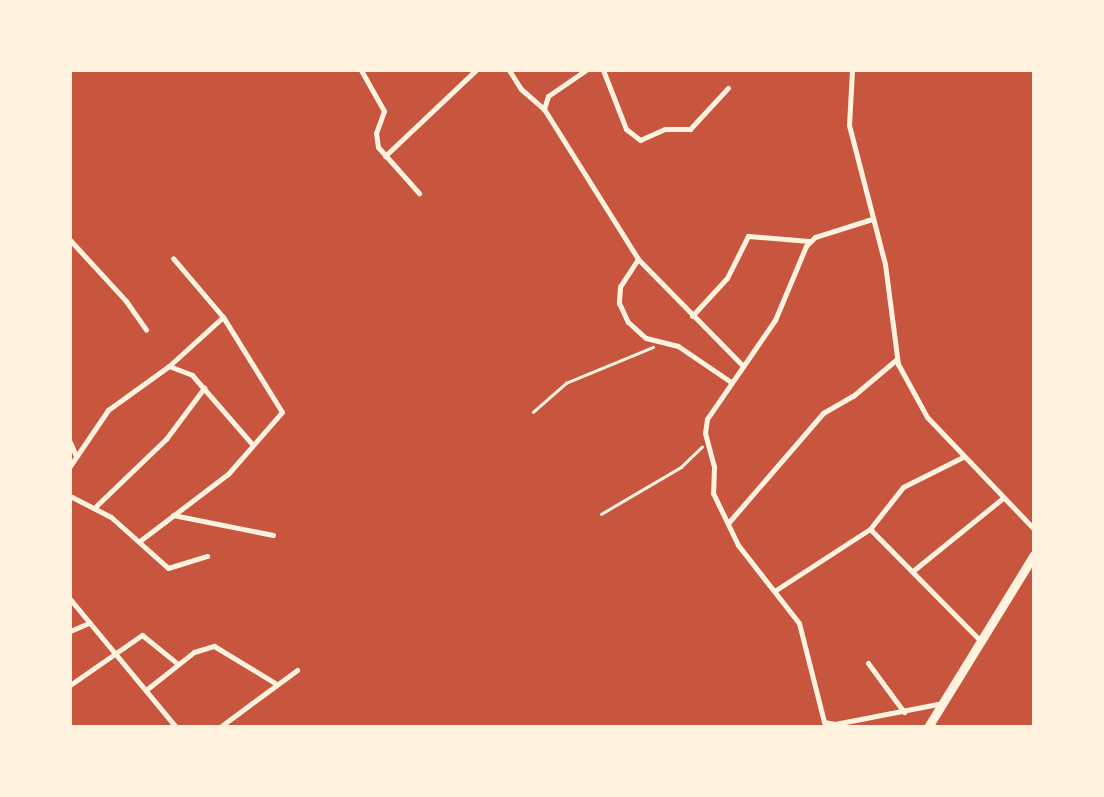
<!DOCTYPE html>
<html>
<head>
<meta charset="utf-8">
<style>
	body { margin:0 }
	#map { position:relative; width:1104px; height:797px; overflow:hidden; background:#c8553d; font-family:"Fira Sans Condensed",sans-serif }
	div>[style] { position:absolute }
	.path>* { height:2.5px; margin:-1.25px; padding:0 1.25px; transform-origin:1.25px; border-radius:1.25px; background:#fff3e0 }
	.minor>* { height:5px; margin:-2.5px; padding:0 2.5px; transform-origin:2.5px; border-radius:2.5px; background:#fff3e0 }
	.primary>* { height:9px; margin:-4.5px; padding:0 4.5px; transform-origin:4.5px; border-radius:4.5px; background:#fff3e0 }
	span { translate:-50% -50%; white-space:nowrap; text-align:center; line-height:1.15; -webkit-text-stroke:8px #fff3e0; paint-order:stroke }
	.frame { position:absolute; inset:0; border:72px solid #fff3e0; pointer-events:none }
</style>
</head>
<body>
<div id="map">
	<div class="path">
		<div style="left:533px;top:412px;width:44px;rotate:-41.3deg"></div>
		<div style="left:566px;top:383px;width:94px;rotate:-22.5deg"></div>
		<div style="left:601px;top:514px;width:93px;rotate:-30.4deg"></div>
		<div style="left:681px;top:467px;width:29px;rotate:-44deg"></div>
	</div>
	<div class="minor">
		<div style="left:361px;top:70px;width:47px;rotate:60.7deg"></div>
		<div style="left:384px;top:111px;width:23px;rotate:110deg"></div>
		<div style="left:376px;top:133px;width:14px;rotate:82deg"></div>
		<div style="left:378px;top:147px;width:62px;rotate:48.3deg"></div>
		<div style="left:509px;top:70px;width:22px;rotate:58deg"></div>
		<div style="left:521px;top:89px;width:29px;rotate:41deg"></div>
		<div style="left:586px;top:70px;width:46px;rotate:145.6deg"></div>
		<div style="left:548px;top:96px;width:14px;rotate:107deg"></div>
		<div style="left:544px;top:109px;width:177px;rotate:57.9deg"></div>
		<div style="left:638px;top:259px;width:150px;rotate:45.5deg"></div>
		<div style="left:603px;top:70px;width:63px;rotate:68.7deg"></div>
		<div style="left:626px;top:129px;width:18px;rotate:38deg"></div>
		<div style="left:640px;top:140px;width:27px;rotate:-24deg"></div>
		<div style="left:665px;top:129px;width:25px"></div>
		<div style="left:690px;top:129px;width:56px;rotate:-47.2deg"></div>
		<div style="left:852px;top:70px;width:55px;rotate:93.1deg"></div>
		<div style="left:849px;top:125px;width:144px;rotate:75.5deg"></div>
		<div style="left:885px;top:264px;width:101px;rotate:82.6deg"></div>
		<div style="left:898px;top:364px;width:60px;rotate:61.3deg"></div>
		<div style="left:927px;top:417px;width:155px;rotate:46.3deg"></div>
		<div style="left:385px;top:156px;width:125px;rotate:-43.4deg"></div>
		<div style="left:872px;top:219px;width:60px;rotate:162.5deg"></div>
		<div style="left:815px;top:237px;width:13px;rotate:135deg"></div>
		<div style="left:806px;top:246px;width:80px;rotate:112.7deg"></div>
		<div style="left:775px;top:320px;width:120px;rotate:124.5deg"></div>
		<div style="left:707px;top:419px;width:14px;rotate:98deg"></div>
		<div style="left:705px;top:433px;width:35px;rotate:75deg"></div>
		<div style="left:714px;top:467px;width:26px;rotate:92deg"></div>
		<div style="left:713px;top:493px;width:58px;rotate:64.3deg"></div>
		<div style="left:738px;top:545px;width:99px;rotate:52deg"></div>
		<div style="left:799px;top:623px;width:102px;rotate:75.8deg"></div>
		<div style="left:824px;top:722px;width:11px;rotate:10deg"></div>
		<div style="left:835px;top:724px;width:110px;rotate:-11deg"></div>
		<div style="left:70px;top:240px;width:83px;rotate:47.4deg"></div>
		<div style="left:126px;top:301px;width:35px;rotate:55deg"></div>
		<div style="left:638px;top:259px;width:33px;rotate:123deg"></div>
		<div style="left:620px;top:287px;width:16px;rotate:94deg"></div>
		<div style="left:619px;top:303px;width:21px;rotate:65deg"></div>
		<div style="left:628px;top:322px;width:24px;rotate:42deg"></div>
		<div style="left:646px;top:338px;width:33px;rotate:14deg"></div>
		<div style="left:678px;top:346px;width:64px;rotate:34.2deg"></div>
		<div style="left:692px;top:316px;width:52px;rotate:-47.4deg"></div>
		<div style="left:727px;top:278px;width:47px;rotate:-63.4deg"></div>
		<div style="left:748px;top:236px;width:61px;rotate:4.7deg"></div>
		<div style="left:169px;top:366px;width:25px;rotate:21deg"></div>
		<div style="left:192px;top:375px;width:91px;rotate:49deg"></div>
		<div style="left:70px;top:442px;width:15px;rotate:67deg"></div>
		<div style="left:70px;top:466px;width:68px;rotate:-55.8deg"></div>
		<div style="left:108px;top:410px;width:75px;rotate:-35.8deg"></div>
		<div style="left:169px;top:366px;width:73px;rotate:-42.2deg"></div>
		<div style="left:70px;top:496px;width:46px;rotate:27.1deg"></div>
		<div style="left:111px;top:517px;width:76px;rotate:41.8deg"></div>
		<div style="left:168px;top:568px;width:41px;rotate:-17.1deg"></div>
		<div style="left:94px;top:508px;width:100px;rotate:-43.8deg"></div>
		<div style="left:166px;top:439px;width:64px;rotate:-53.3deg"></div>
		<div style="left:173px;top:515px;width:102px;rotate:11.3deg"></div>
		<div style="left:729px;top:522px;width:144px;rotate:-49.2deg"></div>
		<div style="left:823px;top:413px;width:34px;rotate:-30deg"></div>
		<div style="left:853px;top:396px;width:57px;rotate:-40.1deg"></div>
		<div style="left:871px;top:530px;width:156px;rotate:45.3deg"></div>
		<div style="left:141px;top:540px;width:109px;rotate:-37.2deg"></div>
		<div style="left:228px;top:474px;width:82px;rotate:-48.9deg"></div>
		<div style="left:282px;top:412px;width:112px;rotate:-121.8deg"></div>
		<div style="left:223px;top:317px;width:77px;rotate:-130.3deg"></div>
		<div style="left:914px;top:570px;width:114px;rotate:-39deg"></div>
		<div style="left:776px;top:590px;width:112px;rotate:-33deg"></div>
		<div style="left:870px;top:529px;width:53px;rotate:-51.8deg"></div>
		<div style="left:903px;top:487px;width:67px;rotate:-26.6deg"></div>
		<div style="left:70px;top:599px;width:166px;rotate:50.4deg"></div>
		<div style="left:70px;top:631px;width:21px;rotate:-23deg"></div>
		<div style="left:868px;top:663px;width:61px;rotate:53.7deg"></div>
		<div style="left:70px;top:685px;width:88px;rotate:-34.8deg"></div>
		<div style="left:142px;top:635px;width:46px;rotate:38.9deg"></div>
		<div style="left:146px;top:690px;width:61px;rotate:-38.4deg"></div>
		<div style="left:194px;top:652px;width:21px;rotate:-17deg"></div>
		<div style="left:214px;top:646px;width:71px;rotate:31.2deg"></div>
		<div style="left:220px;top:727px;width:96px;rotate:-36.5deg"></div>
	</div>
	<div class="primary">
		<div style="left:928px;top:727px;width:202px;rotate:-58.4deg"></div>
	</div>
	<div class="frame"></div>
</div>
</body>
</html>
